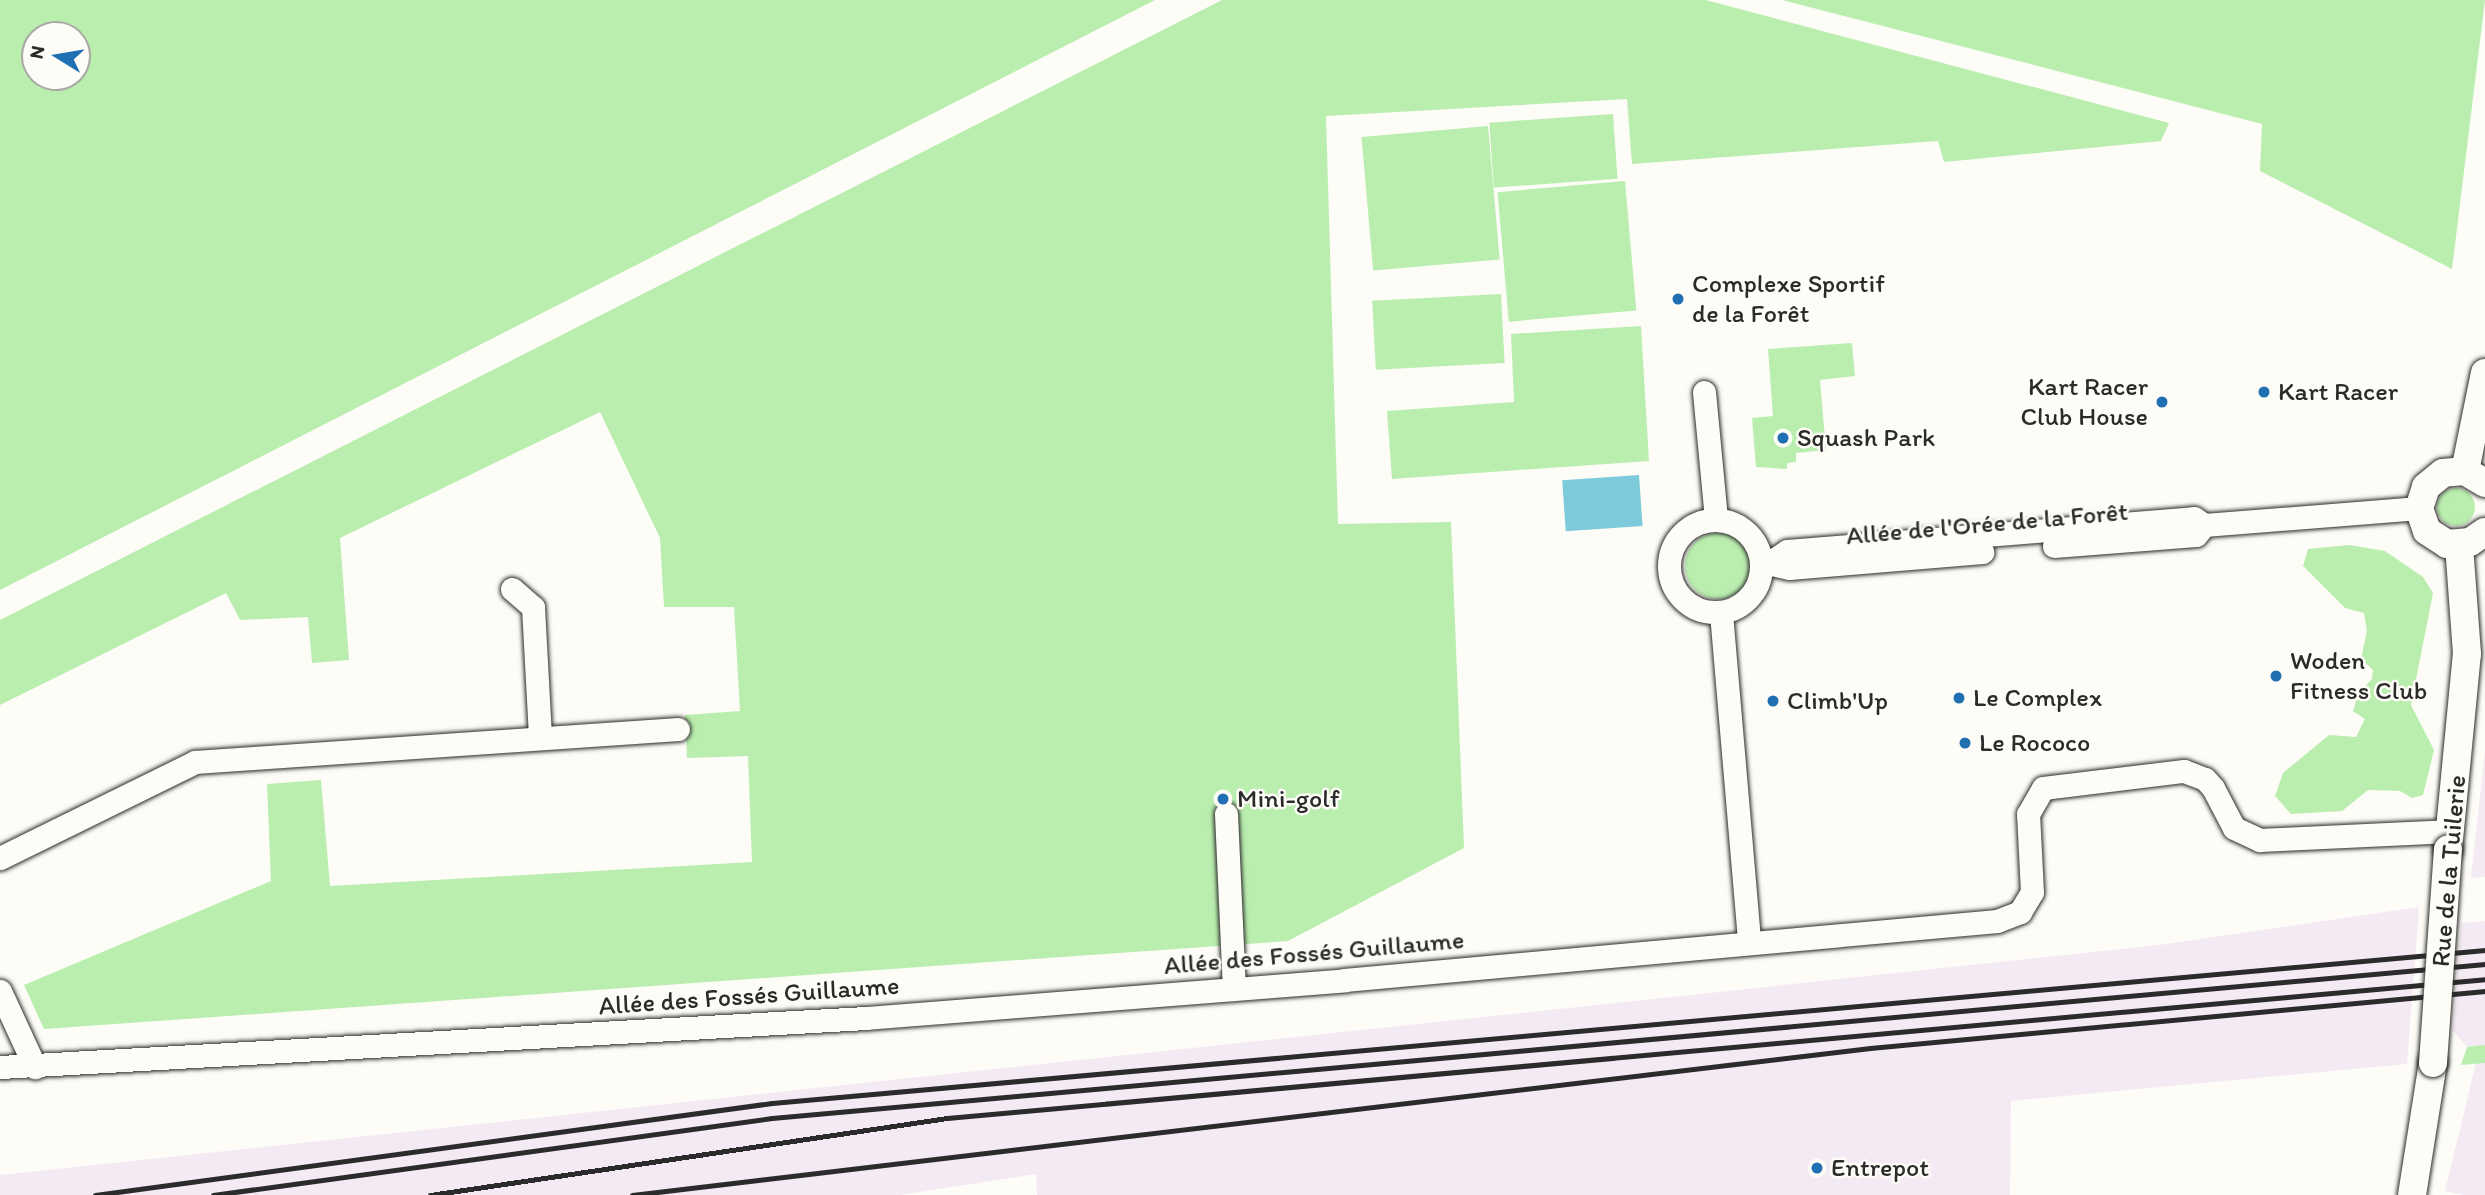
<!DOCTYPE html>
<html>
<head>
<meta charset="utf-8">
<style>
	body { margin:0 }
	#map { position:relative; width:2485px; height:1195px; overflow:hidden; background:#fdfcf7; font-family:Itim,sans-serif }
	div>[style] { position:absolute }
	.built>* { inset:0; background:#f4eaf4 }
	.green>* { inset:0; background:#baeeaf; transform-origin:0 0 }
	.round { border-radius:50% }
	.water>* { inset:0; background:#7dcadb; transform-origin:0 0 }
	.roads { filter:drop-shadow(0 0 2px #2b2b2b) drop-shadow(0 0 2px #2b2b2b) }
	.minor>* { height:23px; margin:-11.5px; padding:0 11.5px; transform-origin:11.5px; border-radius:11.5px; background:#fdfcf7 }
	.minor>.ring { margin:-11.5px; padding:0; box-sizing:content-box; background:none; border:23px solid #fdfcf7; border-radius:50% }
	.tertiary>* { height:28px; margin:-14px; padding:0 14px; transform-origin:14px; border-radius:14px; background:#fdfcf7 }
	.rail>* { height:5px; margin:-2.5px; padding:0 2.5px; transform-origin:2.5px; border-radius:2.5px; background:#2b2b2b }
	.bridges { filter:drop-shadow(0 0 2px #2b2b2b) drop-shadow(0 0 2px #2b2b2b) }
	.tertiary-bridge>* { height:28px; margin:-14px; padding:0 14px; transform-origin:14px; border-radius:14px; background:#fdfcf7 }
	.dots>* { width:19px; height:19px; translate:-50% -50%; box-sizing:border-box; border:4px solid #fdfcf7; border-radius:50% }
	span { translate:-50% -50%; white-space:nowrap; text-align:center; line-height:1.15; -webkit-text-stroke:5px #fdfcf7; paint-order:stroke }
	.poi-label { font-size:26px; color:#2b2b2b }
	.left { translate:0 -50%; text-align:left }
	.right { translate:-100% -50%; text-align:right }
	.street-label { font-size:26px; color:#2b2b2b }
	.north { position:absolute; left:21px; top:21px; width:70px; height:70px; box-sizing:border-box; background:#fdfcf7; border:2px solid #a9a8a5; border-radius:50%; rotate:281deg; font-size:19px; font-weight:700; line-height:28px; text-align:center; color:#2b2b2b }
	.north::after { content:''; display:block; margin:auto; width:24px; height:32px; background:#1f6fb2; clip-path:polygon(50% 0,100% 100%,50% 72%,0 100%) }
</style>
</head>
<body>
<div id="map">
	<div class="built">
		<div style="clip-path:polygon(2485px 751px,2485px 877px,2471px 878px)"></div>
		<div style="clip-path:polygon(2419px 907px,2407px 1064px,2011px 1101px,2010px 1195px,1037px 1195px,1036px 1174px,900px 1195px,0 1195px,0 1175px,2159px 945px)"></div>
		<div style="clip-path:polygon(2485px 921px,2485px 1045px,2467px 1047px,2453px 1031px,2461px 923px)"></div>
		<div style="clip-path:polygon(2476px 1063px,2485px 1063px,2485px 1195px,2464px 1195px,2445px 1191px)"></div>
	</div>
	<div class="green">
		<div style="clip-path:polygon(evenodd,0 0,1155px 0,0 590px,0 0,35px 35px,77px 35px,77px 77px,35px 77px,35px 35px)"></div>
		<div style="clip-path:polygon(1222px 0,1706px 0,2169px 123px,2161px 141px,1944px 162px,1938px 141px,1632px 164px,1627px 99px,1326px 116px,1338px 524px,1451px 522px,1464px 848px,1288px 941px,44px 1029px,24px 985px,271px 881px,267px 784px,321px 780px,330px 886px,752px 862px,748px 756px,687px 758px,685px 715px,740px 711px,734px 607px,664px 607px,660px 538px,600px 412px,340px 538px,349px 660px,312px 663px,308px 617px,240px 620px,226px 593px,0 705px,0 620px)"></div>
		<div style="clip-path:polygon(1782px 0,2485px 0,2452px 269px,2260px 171px,2262px 124px)"></div>
		<div style="left:1613px;top:114px;width:65px;height:124px;rotate:86deg"></div>
		<div style="left:1488px;top:126px;width:134px;height:127px;rotate:85deg"></div>
		<div style="left:1625px;top:181px;width:130px;height:128px;rotate:85deg"></div>
		<div style="left:1501px;top:294px;width:69px;height:129px;rotate:87deg"></div>
		<div style="clip-path:polygon(1641px 326px,1649px 461px,1392px 479px,1387px 411px,1514px 402px,1511px 334px)"></div>
		<div style="clip-path:polygon(1852px 343px,1855px 376px,1820px 380px,1826px 450px,1796px 453px,1796px 462px,1787px 463px,1787px 469px,1756px 467px,1752px 418px,1773px 416px,1768px 349px)"></div>
		<div class="round" style="left:2437px;top:488px;width:38px;height:38px"></div>
		<div class="round" style="left:1685px;top:533px;width:66px;height:66px"></div>
		<div style="clip-path:polygon(2349px 545px,2385px 551px,2423px 577px,2433px 593px,2411px 705px,2434px 750px,2423px 795px,2412px 798px,2400px 791px,2368px 790px,2342px 811px,2291px 814px,2275px 796px,2283px 773px,2329px 735px,2356px 737px,2365px 719px,2353px 711px,2358px 694px,2372px 679px,2373px 670px,2361px 659px,2367px 631px,2364px 613px,2345px 608px,2303px 566px,2308px 549px)"></div>
		<div style="clip-path:polygon(2485px 1045px,2485px 1063px,2461px 1065px,2467px 1047px)"></div>
	</div>
	<div class="water">
		<div style="left:1639px;top:475px;width:51px;height:77px;rotate:86deg"></div>
	</div>
	<div class="roads">
		<div class="minor">
			<div style="left:1704px;top:392px;width:128px;rotate:84.6deg"></div>
			<div class="ring" style="left:1669px;top:520px;width:69px;height:69px"></div>
			<div style="left:2054px;top:546px;width:142px;rotate:-4.4deg"></div>
			<div style="left:2196px;top:535px;width:13px;rotate:-51deg"></div>
			<div style="left:1772px;top:561px;width:18px;rotate:-34deg"></div>
			<div style="left:1787px;top:551px;width:408px;rotate:-4.6deg"></div>
			<div style="left:2194px;top:518px;width:12px;rotate:35deg"></div>
			<div style="left:2204px;top:525px;width:216px;rotate:-4.5deg"></div>
			<div style="left:1763px;top:562px;width:27px;rotate:13deg"></div>
			<div style="left:1789px;top:568px;width:194px;rotate:-4.7deg"></div>
			<div style="left:512px;top:589px;width:28px;rotate:41deg"></div>
			<div style="left:533px;top:607px;width:131px;rotate:86.9deg"></div>
			<div style="left:1721px;top:613px;width:328px;rotate:85.1deg"></div>
			<div style="left:1226px;top:814px;width:174px;rotate:87.4deg"></div>
			<div style="left:0;top:858px;width:217px;rotate:-26.2deg"></div>
			<div style="left:195px;top:762px;width:484px;rotate:-3.9deg"></div>
			<div style="left:0;top:991px;width:84px;rotate:65.3deg"></div>
			<div style="left:0;top:1067px;width:867px;rotate:-3.24deg"></div>
			<div style="left:866px;top:1018px;width:480px;rotate:-4.5deg"></div>
			<div style="left:1344px;top:980px;width:656px;rotate:-5.16deg"></div>
			<div style="left:1997px;top:921px;width:25px;rotate:-21deg"></div>
			<div style="left:2020px;top:912px;width:23px;rotate:-59deg"></div>
			<div style="left:2032px;top:892px;width:78px;rotate:-92.9deg"></div>
			<div style="left:2028px;top:814px;width:30px;rotate:-60deg"></div>
			<div style="left:2043px;top:788px;width:142px;rotate:-6.9deg"></div>
			<div style="left:2184px;top:771px;width:22px;rotate:21deg"></div>
			<div style="left:2205px;top:779px;width:12px;rotate:48deg"></div>
			<div style="left:2213px;top:788px;width:45px;rotate:62.3deg"></div>
			<div style="left:2234px;top:828px;width:29px;rotate:25deg"></div>
			<div style="left:2260px;top:840px;width:191px;rotate:-2.7deg"></div>
		</div>
		<div class="tertiary">
			<div style="left:2465px;top:471px;width:100px;rotate:-78.5deg"></div>
			<div style="left:2485px;top:483px;width:23px;rotate:-149deg"></div>
			<div style="left:2465px;top:471px;width:22px;rotate:175deg"></div>
			<div style="left:2443px;top:473px;width:22px;rotate:141deg"></div>
			<div style="left:2426px;top:487px;width:22px;rotate:108deg"></div>
			<div style="left:2419px;top:508px;width:24px;rotate:71deg"></div>
			<div style="left:2427px;top:531px;width:24px;rotate:33deg"></div>
			<div style="left:2447px;top:544px;width:23px;rotate:-5deg"></div>
			<div style="left:2470px;top:542px;width:18px;rotate:-34deg"></div>
			<div style="left:2448px;top:850px;width:197px;rotate:-84.5deg"></div>
			<div style="left:2467px;top:654px;width:109px;rotate:-94.2deg"></div>
			<div style="left:2412px;top:1195px;width:134px;rotate:-81deg"></div>
		</div>
	</div>
	<div class="rail">
		<div style="left:95px;top:1195px;width:683px;rotate:-7.74deg"></div>
		<div style="left:772px;top:1103px;width:1720px;rotate:-5.1deg"></div>
		<div style="left:213px;top:1195px;width:564px;rotate:-7.84deg"></div>
		<div style="left:772px;top:1118px;width:1720px;rotate:-5.14deg"></div>
		<div style="left:430px;top:1195px;width:523px;rotate:-8.47deg"></div>
		<div style="left:947px;top:1118px;width:1544px;rotate:-5.16deg"></div>
		<div style="left:632px;top:1195px;width:1247px;rotate:-6.77deg"></div>
		<div style="left:1870px;top:1048px;width:618px;rotate:-5.3deg"></div>
	</div>
	<div class="bridges">
		<div class="tertiary-bridge">
			<div style="left:2433px;top:1063px;width:214px;rotate:-86deg"></div>
		</div>
	</div>
	<div class="dots">
		<div style="left:1678px;top:299px;background:#1f6fb2"></div>
		<div style="left:2264px;top:392px;background:#1f6fb2"></div>
		<div style="left:2162px;top:402px;background:#1f6fb2"></div>
		<div style="left:1783px;top:438px;background:#1f6fb2"></div>
		<div style="left:2276px;top:676px;background:#1f6fb2"></div>
		<div style="left:1959px;top:698px;background:#1f6fb2"></div>
		<div style="left:1773px;top:701px;background:#1f6fb2"></div>
		<div style="left:1965px;top:743px;background:#1f6fb2"></div>
		<div style="left:1223px;top:799px;background:#1f6fb2"></div>
		<div style="left:1817px;top:1168px;background:#1f6fb2"></div>
	</div>
	<div class="poi-label">
		<span class="left" style="left:1692px;top:299px">Complexe Sportif<br>de la Forêt</span>
		<span class="right" style="left:2148px;top:402px">Kart Racer<br>Club House</span>
		<span class="left" style="left:2278px;top:392px">Kart Racer</span>
		<span class="left" style="left:1797px;top:438px">Squash Park</span>
		<span class="left" style="left:2290px;top:676px">Woden<br>Fitness Club</span>
		<span class="left" style="left:1973px;top:698px">Le Complex</span>
		<span class="left" style="left:1787px;top:701px">Climb'Up</span>
		<span class="left" style="left:1979px;top:743px">Le Rococo</span>
		<span class="left" style="left:1237px;top:799px">Mini-golf</span>
		<span class="left" style="left:1831px;top:1168px">Entrepot</span>
	</div>
	<div class="street-label">
		<span style="left:1987px;top:524px;rotate:-5deg">Allée de l'Orée de la Forêt</span>
		<span style="left:2449px;top:871px;rotate:-85deg">Rue de la Tuilerie</span>
		<span style="left:1314px;top:953px;rotate:-5deg">Allée des Fossés Guillaume</span>
		<span style="left:749px;top:996px;rotate:-4deg">Allée des Fossés Guillaume</span>
	</div>
	<div class="north">N</div>
</div>
</body>
</html>
